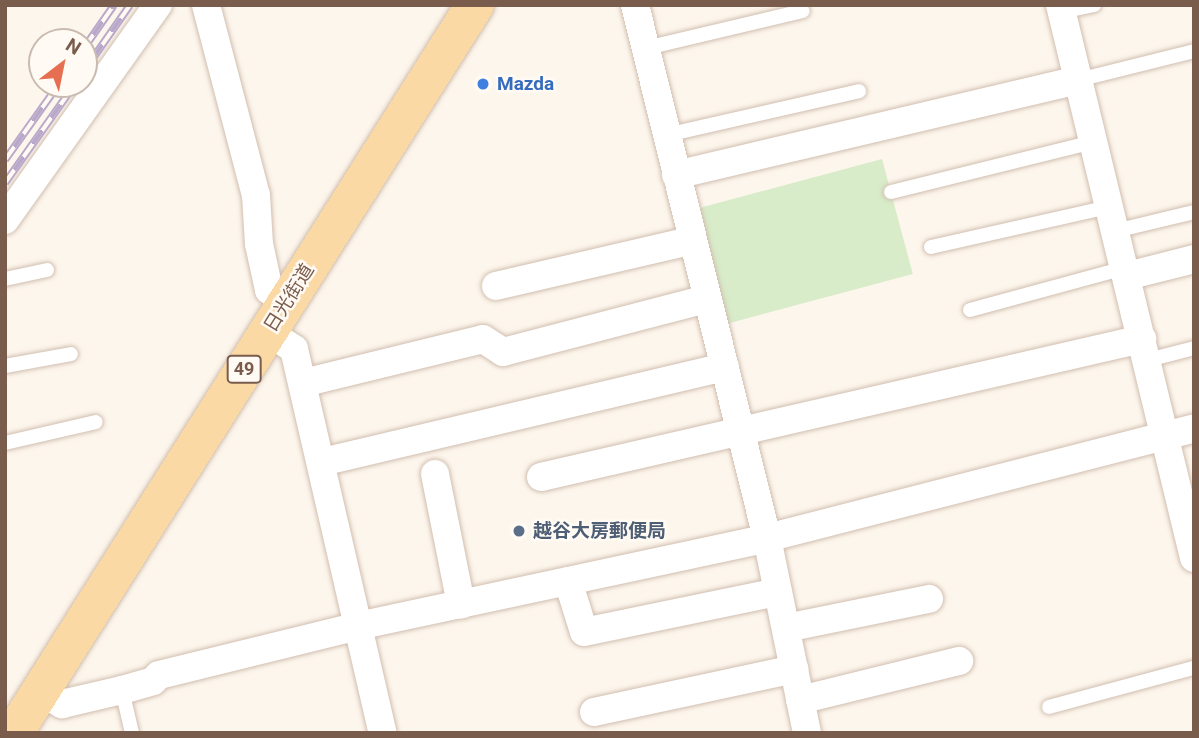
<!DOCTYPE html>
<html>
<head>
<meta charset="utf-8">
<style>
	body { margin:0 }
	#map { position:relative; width:1199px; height:738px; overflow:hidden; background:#fdf6ec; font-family:Roboto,"Noto Sans JP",sans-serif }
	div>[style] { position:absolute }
	.green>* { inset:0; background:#d8ecc9; transform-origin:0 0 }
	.roads { filter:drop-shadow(0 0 2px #d1beb0) drop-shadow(0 0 2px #d1beb0) }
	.service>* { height:14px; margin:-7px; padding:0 7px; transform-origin:7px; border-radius:7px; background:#fff }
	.minor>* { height:28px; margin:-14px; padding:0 14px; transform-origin:14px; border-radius:14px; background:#fff }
	.primary>* { height:38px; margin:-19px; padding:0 19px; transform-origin:19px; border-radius:19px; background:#fbd9a5 }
	.rail>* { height:8px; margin-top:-4px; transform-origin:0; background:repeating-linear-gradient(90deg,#fffaf3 0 16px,#b9a8c9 0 32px); box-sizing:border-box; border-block:2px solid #b9a8c9 }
	.dots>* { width:19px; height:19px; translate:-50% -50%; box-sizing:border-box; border:4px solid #fffaf3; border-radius:50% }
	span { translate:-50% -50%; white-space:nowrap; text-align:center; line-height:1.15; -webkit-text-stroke:5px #fffaf3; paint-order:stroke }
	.shield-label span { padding:2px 5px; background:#fffaf3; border:2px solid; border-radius:5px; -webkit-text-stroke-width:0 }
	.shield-label { font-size:18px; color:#7a5c4d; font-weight:700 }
	.shop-label { font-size:19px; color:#366cbe; font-weight:700 }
	.left { translate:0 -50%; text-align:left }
	.street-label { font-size:19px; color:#7a5c4d }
	.service-label { font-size:19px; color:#4e5e75; font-weight:700 }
	.frame { position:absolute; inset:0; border:7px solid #7a5c4d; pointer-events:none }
	.north { position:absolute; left:28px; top:28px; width:70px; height:70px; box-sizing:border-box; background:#fffaf3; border:2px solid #cabbb1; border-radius:50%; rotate:32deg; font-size:19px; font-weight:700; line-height:28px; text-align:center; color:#7a5c4d }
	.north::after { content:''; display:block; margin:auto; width:24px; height:32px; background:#e76f51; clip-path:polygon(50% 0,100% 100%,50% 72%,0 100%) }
</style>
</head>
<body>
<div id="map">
	<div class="green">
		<div style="left:882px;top:159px;width:119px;height:191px;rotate:75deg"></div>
	</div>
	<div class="roads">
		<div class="service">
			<div style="left:1061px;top:12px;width:34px;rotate:-12deg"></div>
			<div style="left:646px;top:48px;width:161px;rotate:-13.3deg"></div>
			<div style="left:1078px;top:80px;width:120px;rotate:-14deg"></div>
			<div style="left:666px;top:135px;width:198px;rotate:-12.8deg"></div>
			<div style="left:891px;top:192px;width:208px;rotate:-13.9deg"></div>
			<div style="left:1115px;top:231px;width:81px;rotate:-13.5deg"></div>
			<div style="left:931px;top:247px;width:182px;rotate:-12.7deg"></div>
			<div style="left:5px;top:279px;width:43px;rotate:-12.1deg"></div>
			<div style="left:970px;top:310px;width:161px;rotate:-15.2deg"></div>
			<div style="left:1148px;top:360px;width:48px;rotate:-14.6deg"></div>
			<div style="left:5px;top:366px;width:67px;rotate:-10.3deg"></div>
			<div style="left:5px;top:443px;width:93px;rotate:-13deg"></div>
			<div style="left:122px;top:690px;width:44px;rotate:76.9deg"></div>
			<div style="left:1049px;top:707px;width:150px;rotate:-15.1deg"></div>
		</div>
		<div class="minor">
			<div style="left:206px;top:5px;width:196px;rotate:75.3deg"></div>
			<div style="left:256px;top:195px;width:49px;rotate:86.5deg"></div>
			<div style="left:259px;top:244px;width:47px;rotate:77.7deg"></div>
			<div style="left:269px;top:290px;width:21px;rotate:31deg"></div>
			<div style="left:635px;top:5px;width:549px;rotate:76.09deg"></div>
			<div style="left:767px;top:538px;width:199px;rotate:78.4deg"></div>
			<div style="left:1060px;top:5px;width:569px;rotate:76.38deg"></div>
			<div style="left:676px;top:175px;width:413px;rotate:-13.3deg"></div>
			<div style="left:5px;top:220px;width:264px;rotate:-54.6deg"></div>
			<div style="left:1127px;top:276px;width:69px;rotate:-14.2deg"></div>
			<div style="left:496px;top:286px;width:202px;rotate:-13.1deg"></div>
			<div style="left:268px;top:332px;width:31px;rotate:33deg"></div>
			<div style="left:294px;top:349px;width:394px;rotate:77deg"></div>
			<div style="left:303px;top:383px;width:185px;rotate:-13.7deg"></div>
			<div style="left:483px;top:339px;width:24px;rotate:33deg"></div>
			<div style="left:503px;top:352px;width:211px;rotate:-14.6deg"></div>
			<div style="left:322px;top:462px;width:414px;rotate:-13.3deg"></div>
			<div style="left:435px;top:474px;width:133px;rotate:78.7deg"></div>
			<div style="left:541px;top:477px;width:617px;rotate:-12.93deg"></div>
			<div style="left:568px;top:581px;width:53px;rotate:72.6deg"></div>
			<div style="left:584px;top:632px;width:198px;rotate:-11.7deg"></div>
			<div style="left:786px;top:628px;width:146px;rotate:-11.5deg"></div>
			<div style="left:40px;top:691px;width:26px;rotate:31deg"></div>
			<div style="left:62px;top:704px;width:62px;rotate:-13.1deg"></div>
			<div style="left:122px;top:690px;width:32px;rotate:-16deg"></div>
			<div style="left:153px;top:681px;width:8px;rotate:-45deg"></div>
			<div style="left:159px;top:675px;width:205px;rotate:-13.8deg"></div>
			<div style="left:358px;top:626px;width:418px;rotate:-12.1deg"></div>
			<div style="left:767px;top:538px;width:441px;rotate:-14.4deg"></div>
			<div style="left:800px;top:700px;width:164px;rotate:-13.8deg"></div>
			<div style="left:594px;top:712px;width:205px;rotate:-12.1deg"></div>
		</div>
		<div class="primary">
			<div style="left:14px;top:733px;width:862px;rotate:-57.66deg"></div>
		</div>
	</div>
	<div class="rail">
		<div style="left:84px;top:48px;width:52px;rotate:-55.1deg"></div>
		<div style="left:84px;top:71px;width:80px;rotate:-55.1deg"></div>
		<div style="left:5px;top:160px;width:93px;rotate:-54.6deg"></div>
		<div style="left:5px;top:183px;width:121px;rotate:-54.7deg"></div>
	</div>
	<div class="dots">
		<div style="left:483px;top:84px;background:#3f7fe0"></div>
		<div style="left:519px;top:531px;background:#5c6f8a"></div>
	</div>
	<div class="shield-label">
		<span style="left:244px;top:369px">49</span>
	</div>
	<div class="shop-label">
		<span class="left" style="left:497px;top:84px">Mazda</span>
	</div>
	<div class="street-label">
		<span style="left:289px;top:298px;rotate:-58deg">日光街道</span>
	</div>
	<div class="service-label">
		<span class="left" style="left:533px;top:531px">越谷大房郵便局</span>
	</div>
	<div class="frame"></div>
	<div class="north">N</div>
</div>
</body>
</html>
